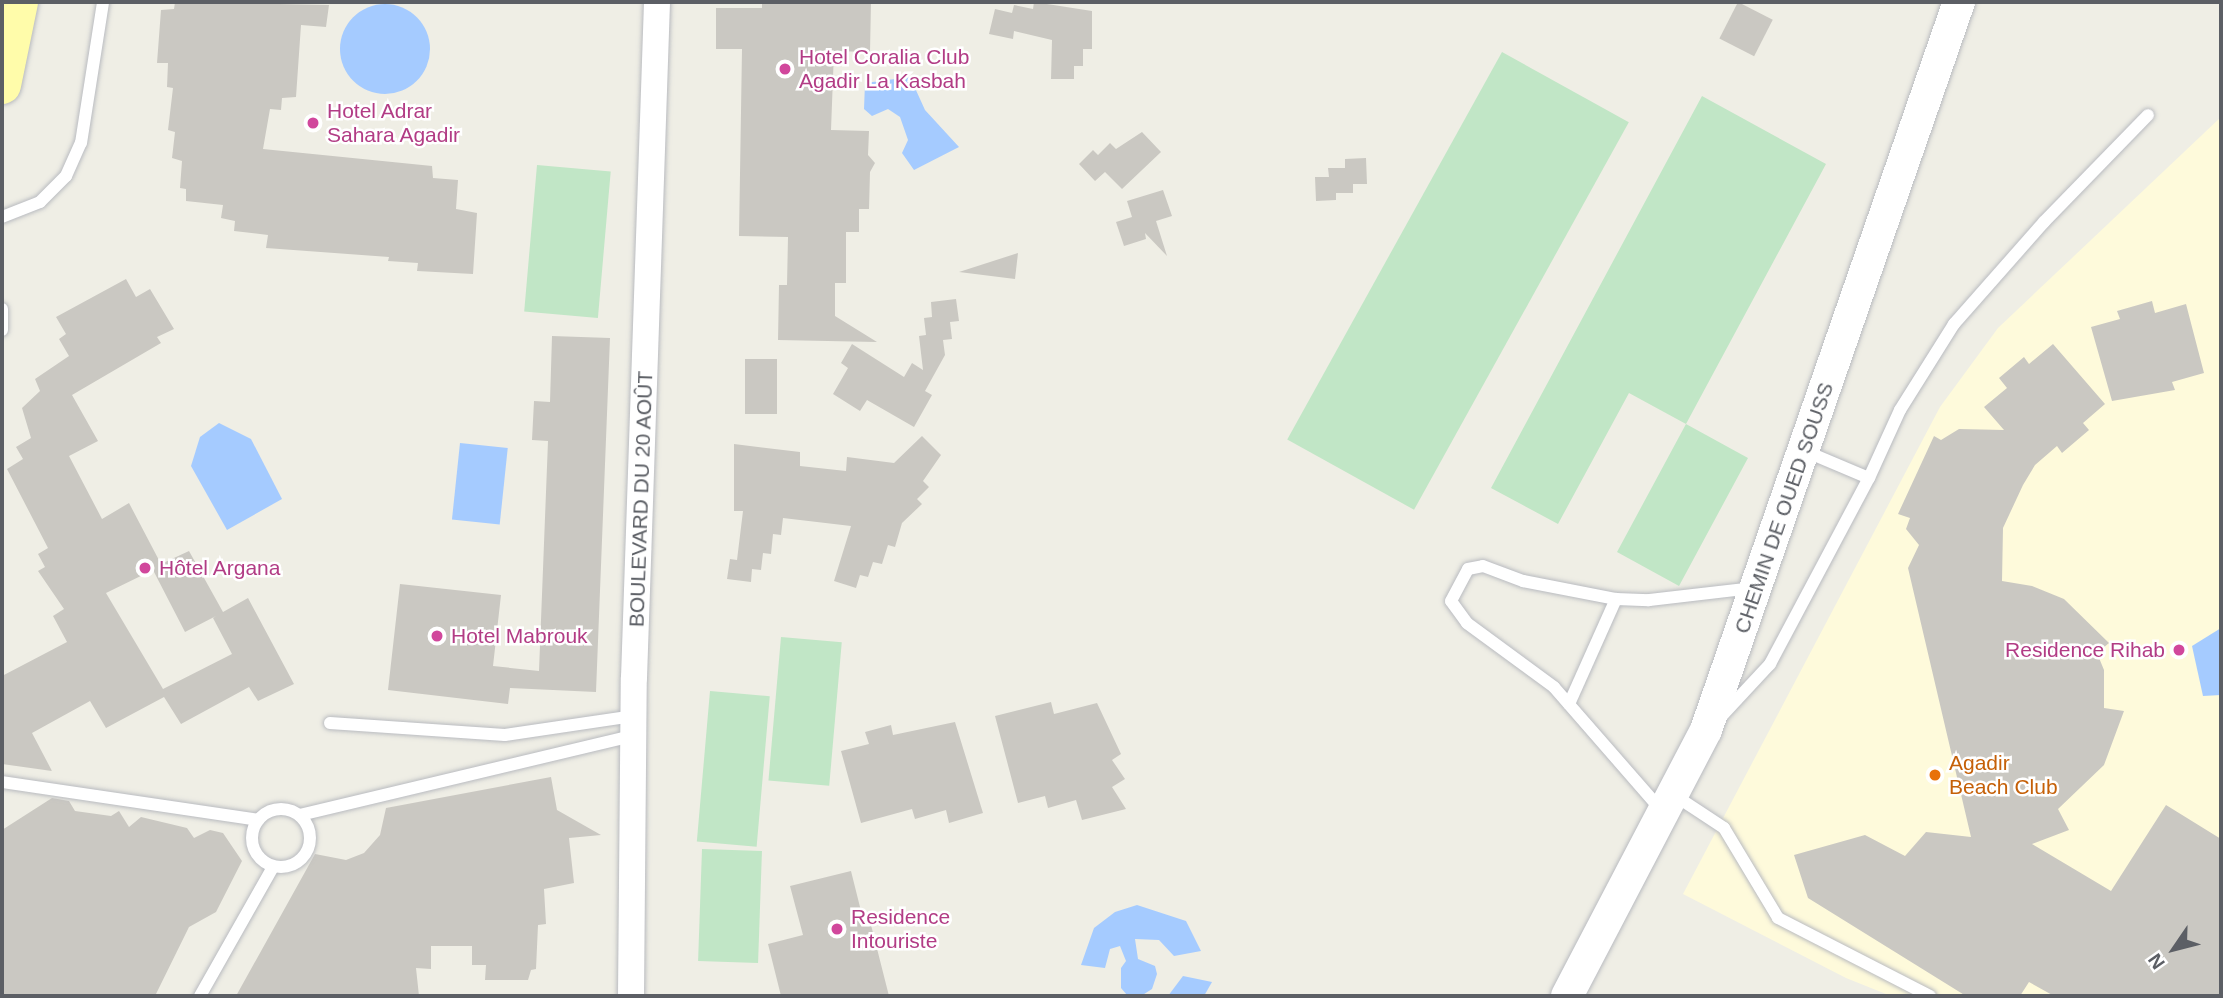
<!DOCTYPE html>
<html>
<head>
<meta charset="utf-8">
<style>
	body { margin:0 }
	#map { position:relative; width:2223px; height:998px; overflow:hidden; background:#efeee5; font-family:Helvetica,sans-serif }
	div>[style] { position:absolute }
	.commercial>* { inset:0; background:#fefadb }
	.green>* { inset:0; background:#c1e6c6; transform-origin:0 0 }
	.water>* { inset:0; background:#a5cbff; transform-origin:0 0 }
	.round { border-radius:50% }
	.building>* { inset:0; background:#cac8c2; transform-origin:0 0 }
	.roads { filter:drop-shadow(0 0 2px #b9bbc0) drop-shadow(0 0 2px #b9bbc0) }
	.service>* { height:12px; margin:-6px; padding:0 6px; transform-origin:6px; border-radius:6px; background:#fff }
	.service>.ring { margin:-6px; padding:0; box-sizing:content-box; background:none; border:12px solid #fff; border-radius:50% }
	.minor>* { height:26px; margin:-13px; padding:0 13px; transform-origin:13px; border-radius:13px; background:#fff }
	.tertiary>* { height:32px; margin:-16px; padding:0 16px; transform-origin:16px; border-radius:16px; background:#fff }
	.primary>* { height:38px; margin:-19px; padding:0 19px; transform-origin:19px; border-radius:19px; background:#fffcaa }
	.dots>* { width:19px; height:19px; translate:-50% -50%; box-sizing:border-box; border:4px solid #fff; border-radius:50% }
	span { translate:-50% -50%; white-space:nowrap; text-align:center; line-height:1.15; -webkit-text-stroke:5px #fff; paint-order:stroke }
	.hotel-label { font-size:21px; color:#b23c85 }
	.left { translate:0 -50%; text-align:left }
	.right { translate:-100% -50%; text-align:right }
	.street-label { font-size:21px; color:#5c5f65 }
	.food-label { font-size:21px; color:#c56008 }
	.frame { position:absolute; inset:0; border:4px solid #5c5f65; pointer-events:none }
	.north { position:absolute; left:2139px; top:914px; width:70px; height:70px; -webkit-text-stroke:5px #fff; paint-order:stroke; rotate:235deg; font-size:19px; font-weight:700; line-height:28px; text-align:center; color:#5c5f65 }
	.north::after { content:''; display:block; margin:auto; width:24px; height:32px; background:#5c5f65; clip-path:polygon(50% 0,100% 100%,50% 72%,0 100%) }
</style>
</head>
<body>
<div id="map">
	<div class="commercial">
		<div style="clip-path:polygon(2221px 117px,2221px 996px,1891px 996px,1846px 978px,1683px 894px,1940px 407px,1998px 328px)"></div>
	</div>
	<div class="green">
		<div style="left:1502px;top:52px;width:145px;height:443px;rotate:29deg"></div>
		<div style="clip-path:polygon(1702px 96px,1826px 164px,1686px 424px,1748px 458px,1679px 586px,1617px 552px,1686px 424px,1629px 393px,1558px 524px,1491px 488px)"></div>
		<div style="left:537px;top:165px;width:74px;height:147px;rotate:5deg"></div>
		<div style="left:781px;top:637px;width:61px;height:144px;rotate:5deg"></div>
		<div style="left:710px;top:691px;width:60px;height:151px;rotate:5deg"></div>
		<div style="left:702px;top:849px;width:60px;height:112px;rotate:2deg"></div>
	</div>
	<div class="water">
		<div class="round" style="left:340px;top:4px;width:90px;height:90px"></div>
		<div style="clip-path:polygon(910px 77px,925px 110px,959px 147px,914px 170px,902px 153px,908px 140px,900px 117px,888px 109px,872px 116px,864px 109px,865px 83px)"></div>
		<div style="clip-path:polygon(219px 423px,251px 439px,282px 499px,227px 530px,191px 466px,200px 437px)"></div>
		<div style="left:460px;top:443px;width:48px;height:77px;rotate:6deg"></div>
		<div style="clip-path:polygon(2221px 628px,2221px 695px,2203px 696px,2192px 646px)"></div>
		<div style="clip-path:polygon(1137px 905px,1186px 921px,1201px 951px,1174px 956px,1159px 940px,1135px 939px,1138px 959px,1155px 966px,1157px 974px,1152px 989px,1141px 996px,1127px 995px,1121px 988px,1121px 968px,1126px 961px,1120px 946px,1110px 949px,1105px 968px,1081px 965px,1094px 928px,1115px 912px)"></div>
		<div style="clip-path:polygon(1183px 976px,1212px 982px,1204px 996px,1168px 996px)"></div>
	</div>
	<div class="building">
		<div style="clip-path:polygon(175px 2px,329px 5px,326px 27px,301px 25px,296px 97px,282px 98px,281px 110px,270px 109px,263px 149px,432px 166px,433px 178px,458px 180px,456px 209px,477px 213px,473px 274px,417px 271px,418px 263px,388px 261px,389px 257px,266px 248px,268px 235px,234px 231px,235px 221px,221px 218px,223px 205px,186px 201px,186px 189px,180px 188px,182px 161px,172px 158px,175px 132px,168px 130px,173px 88px,167px 87px,168px 63px,157px 63px,161px 10px,174px 9px)"></div>
		<div style="clip-path:polygon(762px 2px,871px 2px,870px 52px,834px 51px,831px 130px,869px 131px,868px 155px,875px 163px,870px 172px,869px 209px,859px 209px,859px 232px,846px 232px,846px 283px,835px 283px,835px 316px,877px 342px,778px 340px,779px 285px,787px 285px,788px 237px,739px 236px,742px 49px,716px 49px,716px 8px,762px 8px)"></div>
		<div style="clip-path:polygon(1034px 2px,1092px 11px,1092px 49px,1083px 49px,1083px 66px,1074px 66px,1074px 79px,1051px 79px,1052px 40px,1014px 31px,1013px 39px,989px 34px,995px 9px,1012px 13px,1014px 5px,1033px 9px)"></div>
		<div style="left:1738px;top:2px;width:39px;height:41px;rotate:27deg"></div>
		<div style="clip-path:polygon(1142px 132px,1161px 152px,1122px 189px,1105px 172px,1095px 181px,1079px 164px,1093px 150px,1098px 155px,1110px 143px,1116px 149px)"></div>
		<div style="clip-path:polygon(1366px 158px,1367px 184px,1353px 184px,1353px 193px,1336px 193px,1336px 200px,1316px 201px,1315px 177px,1329px 177px,1328px 168px,1345px 168px,1345px 159px)"></div>
		<div style="clip-path:polygon(1163px 190px,1172px 216px,1156px 221px,1167px 256px,1145px 233px,1146px 239px,1124px 246px,1116px 222px,1132px 217px,1127px 201px)"></div>
		<div style="clip-path:polygon(1018px 253px,1015px 279px,959px 272px)"></div>
		<div style="clip-path:polygon(evenodd,126px 279px,136px 297px,150px 289px,174px 329px,157px 337px,161px 343px,72px 395px,98px 441px,69px 456px,102px 519px,129px 503px,161px 564px,189px 551px,223px 612px,248px 598px,294px 684px,258px 701px,249px 687px,181px 724px,164px 697px,106px 728px,90px 701px,32px 733px,52px 771px,2px 764px,2px 676px,67px 642px,53px 616px,64px 609px,38px 571px,45px 567px,38px 554px,48px 548px,7px 469px,23px 459px,16px 447px,31px 438px,22px 408px,40px 391px,35px 379px,69px 356px,59px 339px,66px 334px,56px 317px,126px 279px,153px 570px,185px 632px,216px 616px,213px 618px,232px 654px,163px 689px,106px 593px,153px 570px)"></div>
		<div style="clip-path:polygon(956px 299px,959px 321px,950px 322px,952px 339px,943px 340px,945px 355px,925px 391px,932px 395px,914px 427px,867px 400px,860px 411px,833px 394px,848px 368px,841px 363px,852px 344px,904px 377px,912px 363px,923px 370px,919px 336px,926px 335px,924px 318px,932px 317px,931px 302px)"></div>
		<div style="clip-path:polygon(2152px 301px,2155px 313px,2186px 304px,2204px 373px,2172px 382px,2175px 390px,2112px 401px,2091px 327px,2120px 319px,2117px 311px)"></div>
		<div style="clip-path:polygon(552px 336px,610px 338px,596px 692px,510px 688px,508px 704px,388px 690px,400px 584px,501px 595px,493px 666px,539px 671px,548px 441px,532px 440px,534px 401px,550px 402px)"></div>
		<div style="clip-path:polygon(2053px 344px,2105px 404px,2083px 423px,2089px 430px,2062px 453px,2057px 446px,2035px 465px,2023px 485px,2003px 528px,2002px 581px,2032px 586px,2064px 599px,2109px 643px,2097px 653px,2104px 670px,2104px 708px,2124px 711px,2104px 765px,2058px 809px,2069px 830px,2032px 844px,2111px 891px,2166px 805px,2221px 839px,2221px 996px,2054px 996px,2029px 982px,2020px 996px,1966px 996px,1808px 898px,1794px 855px,1865px 835px,1905px 856px,1926px 832px,1971px 837px,1908px 568px,1919px 545px,1906px 529px,1910px 518px,1898px 514px,1934px 436px,1941px 440px,1959px 429px,2004px 430px,1984px 407px,2007px 388px,1999px 378px,2024px 357px,2029px 364px)"></div>
		<div style="left:745px;top:359px;width:32px;height:55px"></div>
		<div style="clip-path:polygon(922px 436px,941px 455px,923px 481px,929px 487px,917px 499px,922px 504px,902px 523px,895px 547px,888px 545px,882px 564px,873px 562px,868px 577px,860px 575px,856px 588px,834px 581px,851px 526px,783px 518px,781px 535px,773px 534px,771px 554px,763px 553px,761px 570px,752px 569px,751px 582px,727px 579px,730px 559px,737px 560px,743px 511px,734px 511px,734px 444px,800px 452px,800px 466px,846px 471px,847px 457px,894px 463px)"></div>
		<div style="clip-path:polygon(1051px 702px,1054px 714px,1097px 703px,1121px 754px,1112px 760px,1125px 779px,1112px 787px,1126px 809px,1082px 820px,1076px 800px,1048px 808px,1045px 796px,1018px 803px,995px 716px)"></div>
		<div style="clip-path:polygon(955px 722px,983px 813px,949px 823px,946px 810px,915px 819px,912px 809px,861px 823px,841px 751px,869px 744px,865px 732px,891px 725px,893px 735px)"></div>
		<div style="clip-path:polygon(551px 777px,557px 810px,601px 835px,569px 838px,574px 883px,544px 889px,546px 924px,538px 925px,536px 969px,531px 970px,528px 980px,485px 980px,486px 965px,472px 965px,472px 946px,431px 946px,431px 969px,416px 968px,419px 996px,236px 996px,315px 854px,346px 860px,364px 853px,380px 835px,386px 808px)"></div>
		<div style="clip-path:polygon(52px 798px,69px 801px,75px 811px,111px 816px,119px 811px,129px 827px,141px 817px,187px 828px,194px 838px,210px 830px,223px 833px,242px 861px,216px 912px,189px 927px,155px 996px,2px 996px,2px 830px)"></div>
		<div style="clip-path:polygon(851px 871px,864px 923px,870px 921px,889px 996px,781px 996px,768px 944px,803px 935px,790px 886px)"></div>
	</div>
	<div class="roads">
		<div class="service">
			<div style="left:2px;top:217px;width:41px;rotate:-21.5deg"></div>
			<div style="left:40px;top:202px;width:37px;rotate:-45deg"></div>
			<div style="left:66px;top:176px;width:36px;rotate:-66deg"></div>
			<div style="left:81px;top:143px;width:143px;rotate:-81.1deg"></div>
			<div style="left:2px;top:309px;width:21px;rotate:90deg"></div>
			<div style="left:1805px;top:451px;width:69px;rotate:22.9deg"></div>
			<div style="left:1569px;top:704px;width:115px;rotate:-65.9deg"></div>
			<div style="left:1717px;top:721px;width:78px;rotate:-47.1deg"></div>
			<div style="left:1770px;top:664px;width:211px;rotate:-62deg"></div>
			<div style="left:1869px;top:478px;width:75px;rotate:-65.5deg"></div>
			<div style="left:1900px;top:410px;width:102px;rotate:-57.9deg"></div>
			<div style="left:1954px;top:324px;width:136px;rotate:-48.6deg"></div>
			<div style="left:2044px;top:222px;width:149px;rotate:-45.8deg"></div>
			<div style="left:330px;top:723px;width:175px;rotate:3.9deg"></div>
			<div style="left:505px;top:735px;width:129px;rotate:-8.4deg"></div>
			<div style="left:2px;top:782px;width:259px;rotate:8.4deg"></div>
			<div style="left:1674px;top:795px;width:60px;rotate:33.4deg"></div>
			<div style="left:1724px;top:828px;width:105px;rotate:59deg"></div>
			<div style="left:1778px;top:918px;width:171px;rotate:27.2deg"></div>
			<div class="ring" style="left:252px;top:809px;width:46px;height:46px"></div>
			<div style="left:1662px;top:811px;width:164px;rotate:-131.1deg"></div>
			<div style="left:1554px;top:687px;width:108px;rotate:-143.7deg"></div>
			<div style="left:1467px;top:623px;width:27px;rotate:-126deg"></div>
			<div style="left:1451px;top:601px;width:36px;rotate:-62deg"></div>
			<div style="left:1468px;top:569px;width:15px;rotate:-11deg"></div>
			<div style="left:1483px;top:566px;width:43px;rotate:20.6deg"></div>
			<div style="left:1523px;top:581px;width:95px;rotate:11deg"></div>
			<div style="left:1616px;top:599px;width:33px;rotate:2deg"></div>
			<div style="left:1649px;top:600px;width:104px;rotate:-6.6deg"></div>
			<div style="left:300px;top:815px;width:341px;rotate:-13.4deg"></div>
			<div style="left:200px;top:996px;width:148px;rotate:-60.5deg"></div>
		</div>
		<div class="minor">
			<div style="left:631px;top:996px;width:318px;rotate:-89.5deg"></div>
			<div style="left:634px;top:678px;width:676px;rotate:-88.05deg"></div>
		</div>
		<div class="tertiary">
			<div style="left:1567px;top:996px;width:300px;rotate:-62.4deg"></div>
			<div style="left:1706px;top:730px;width:771px;rotate:-70.84deg"></div>
		</div>
		<div class="primary">
			<div style="left:2px;top:85px;width:85px;rotate:-78.4deg"></div>
		</div>
	</div>
	<div class="dots">
		<div style="left:785px;top:69px;background:#d1479c"></div>
		<div style="left:313px;top:123px;background:#d1479c"></div>
		<div style="left:145px;top:568px;background:#d1479c"></div>
		<div style="left:437px;top:636px;background:#d1479c"></div>
		<div style="left:2179px;top:650px;background:#d1479c"></div>
		<div style="left:1935px;top:775px;background:#e8710a"></div>
		<div style="left:837px;top:929px;background:#d1479c"></div>
	</div>
	<div class="hotel-label">
		<span class="left" style="left:799px;top:69px">Hotel Coralia Club<br>Agadir La Kasbah</span>
		<span class="left" style="left:327px;top:123px">Hotel Adrar<br>Sahara Agadir</span>
		<span class="left" style="left:159px;top:568px">Hôtel Argana</span>
		<span class="left" style="left:451px;top:636px">Hotel Mabrouk</span>
		<span class="right" style="left:2165px;top:650px">Residence Rihab</span>
		<span class="left" style="left:851px;top:929px">Residence<br>Intouriste</span>
	</div>
	<div class="street-label">
		<span style="left:641px;top:499px;rotate:-88deg">BOULEVARD DU 20 AOÛT</span>
		<span style="left:1784px;top:508px;rotate:-71deg">CHEMIN DE OUED SOUSS</span>
	</div>
	<div class="food-label">
		<span class="left" style="left:1949px;top:775px">Agadir<br>Beach Club</span>
	</div>
	<div class="frame"></div>
	<div class="north">N</div>
</div>
</body>
</html>
